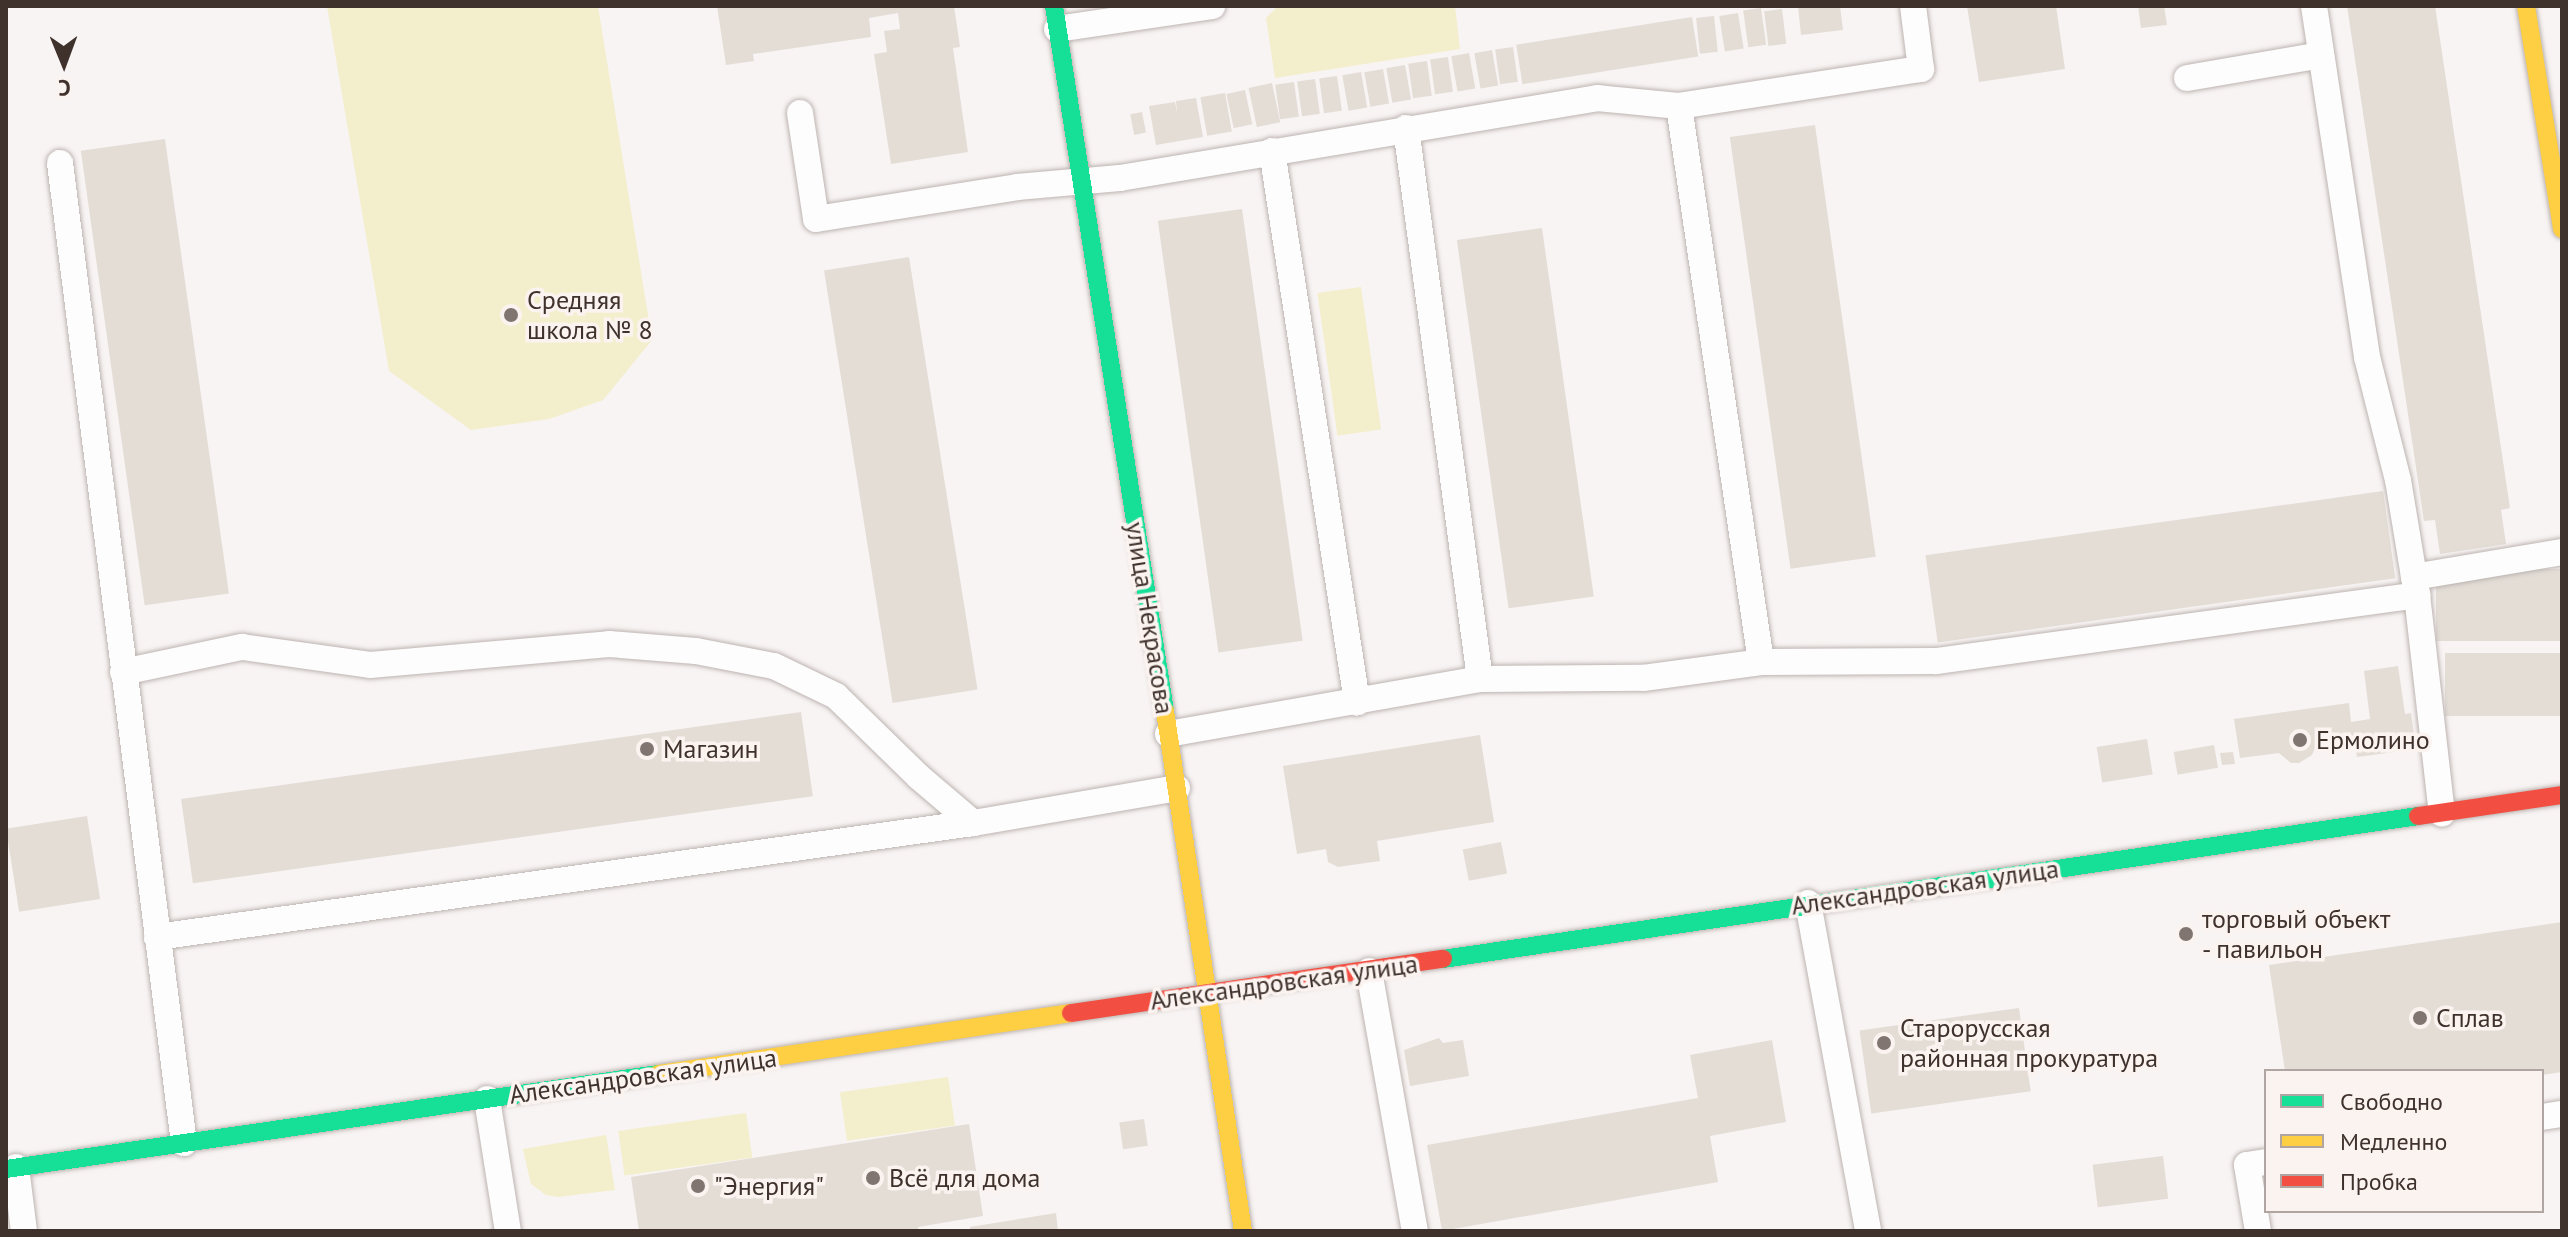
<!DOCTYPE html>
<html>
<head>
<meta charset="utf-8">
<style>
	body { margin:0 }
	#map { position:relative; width:2568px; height:1237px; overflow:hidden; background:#f8f4f3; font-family:"PT Sans",sans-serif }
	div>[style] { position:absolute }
	.green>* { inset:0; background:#f3eecb; transform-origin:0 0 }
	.building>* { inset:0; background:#e3ddd6; transform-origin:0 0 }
	.roads { filter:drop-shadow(0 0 2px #bcb4b1) drop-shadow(0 0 2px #bcb4b1) }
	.lane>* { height:26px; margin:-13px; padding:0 13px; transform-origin:13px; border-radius:13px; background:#fefdfd }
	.fast>* { height:18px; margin:-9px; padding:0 9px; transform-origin:9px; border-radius:9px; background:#16e098 }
	.slow>* { height:18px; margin:-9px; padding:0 9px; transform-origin:9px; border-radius:9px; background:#ffcf43 }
	.jam>* { height:18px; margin:-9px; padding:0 9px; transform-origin:9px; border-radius:9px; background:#f24e42 }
	.dots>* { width:22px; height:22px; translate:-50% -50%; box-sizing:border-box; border:4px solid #fbf3f0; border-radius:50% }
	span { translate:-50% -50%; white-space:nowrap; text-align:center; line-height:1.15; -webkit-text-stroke:7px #fbf3f0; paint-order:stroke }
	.poi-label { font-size:26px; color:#3f312b }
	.left { translate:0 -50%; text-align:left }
	.street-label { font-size:26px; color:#3f312b }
	.frame { position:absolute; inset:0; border:8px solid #3f312b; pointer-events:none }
	.legend { position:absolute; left:2264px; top:1069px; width:280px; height:144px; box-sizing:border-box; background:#fbf3f0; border:2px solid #b0a5a1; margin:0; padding:10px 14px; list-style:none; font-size:24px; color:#3f312b }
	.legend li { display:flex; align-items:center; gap:16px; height:40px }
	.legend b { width:40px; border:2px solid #b0a5a1 }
	.north { position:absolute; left:24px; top:24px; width:80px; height:80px; -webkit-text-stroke:6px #fbf3f0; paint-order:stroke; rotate:179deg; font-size:22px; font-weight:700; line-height:32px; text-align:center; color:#3f312b }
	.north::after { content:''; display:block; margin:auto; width:28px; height:36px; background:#3f312b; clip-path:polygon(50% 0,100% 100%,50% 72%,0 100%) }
</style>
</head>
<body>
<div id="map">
	<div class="green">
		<div style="clip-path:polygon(327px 6px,598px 6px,652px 340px,603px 400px,549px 419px,471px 430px,389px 371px)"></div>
		<div style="clip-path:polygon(1287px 6px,1455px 6px,1460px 49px,1275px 78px,1266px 18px,1277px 7px)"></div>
		<div style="left:1361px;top:287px;width:144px;height:44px;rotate:82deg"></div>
		<div style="left:948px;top:1077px;width:49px;height:109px;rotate:82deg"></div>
		<div style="left:746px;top:1113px;width:45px;height:129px;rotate:82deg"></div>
		<div style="clip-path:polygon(606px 1135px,615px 1190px,558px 1197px,546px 1195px,531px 1184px,523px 1149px)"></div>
	</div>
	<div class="building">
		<div style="clip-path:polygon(717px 6px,954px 6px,960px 47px,953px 48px,968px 152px,891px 164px,874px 54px,887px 52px,884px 31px,900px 29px,898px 13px,869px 18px,871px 37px,753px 54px,754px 61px,726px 65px)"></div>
		<div style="clip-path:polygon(1798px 6px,1840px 6px,1843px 30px,1801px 35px)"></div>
		<div style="clip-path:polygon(1967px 6px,2056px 6px,2065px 69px,1979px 82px)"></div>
		<div style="clip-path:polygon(2138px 6px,2164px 6px,2167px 25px,2141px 28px)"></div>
		<div style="clip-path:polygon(2347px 6px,2435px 6px,2510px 508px,2501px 510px,2506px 544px,2440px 554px,2435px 520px,2424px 521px)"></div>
		<div style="left:1761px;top:8px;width:37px;height:18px;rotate:82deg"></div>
		<div style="left:1782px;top:9px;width:35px;height:18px;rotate:83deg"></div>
		<div style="left:1738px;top:13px;width:36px;height:19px;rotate:81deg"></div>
		<div style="left:1714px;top:16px;width:36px;height:18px;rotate:84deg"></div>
		<div style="left:1692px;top:17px;width:40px;height:178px;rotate:81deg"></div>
		<div style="left:1513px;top:47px;width:35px;height:18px;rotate:82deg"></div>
		<div style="left:1492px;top:50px;width:36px;height:18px;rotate:80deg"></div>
		<div style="left:1469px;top:53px;width:36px;height:18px;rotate:80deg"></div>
		<div style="left:1448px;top:57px;width:35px;height:18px;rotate:82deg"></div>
		<div style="left:1427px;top:61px;width:35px;height:19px;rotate:82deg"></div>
		<div style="left:1405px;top:65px;width:35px;height:19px;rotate:80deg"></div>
		<div style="left:1383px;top:69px;width:35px;height:19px;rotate:80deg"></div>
		<div style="left:1361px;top:72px;width:36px;height:19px;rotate:80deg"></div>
		<div style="left:1337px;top:76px;width:35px;height:18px;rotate:82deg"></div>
		<div style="left:1315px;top:79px;width:35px;height:18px;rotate:82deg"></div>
		<div style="left:1294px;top:82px;width:35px;height:19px;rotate:82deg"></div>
		<div style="left:1272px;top:83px;width:40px;height:24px;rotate:78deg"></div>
		<div style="left:1245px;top:90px;width:35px;height:19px;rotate:78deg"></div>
		<div style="left:1225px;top:93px;width:39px;height:25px;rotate:80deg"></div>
		<div style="clip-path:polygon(1196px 98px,1203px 137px,1156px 145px,1149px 106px,1175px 102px,1177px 113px,1176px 101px)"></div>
		<div style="left:1142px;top:112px;width:21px;height:12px;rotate:79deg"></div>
		<div style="left:1815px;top:125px;width:436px;height:86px;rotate:82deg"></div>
		<div style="left:165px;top:139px;width:459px;height:85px;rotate:82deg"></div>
		<div style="left:1242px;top:209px;width:436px;height:85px;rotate:82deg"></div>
		<div style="left:1542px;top:228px;width:372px;height:86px;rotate:82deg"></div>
		<div style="left:909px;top:257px;width:438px;height:86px;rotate:81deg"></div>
		<div style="left:2383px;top:491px;width:88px;height:462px;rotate:82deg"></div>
		<div style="left:2562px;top:569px;width:72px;height:126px;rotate:90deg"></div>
		<div style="left:2562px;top:653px;width:63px;height:117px;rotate:90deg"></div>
		<div style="clip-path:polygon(2398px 666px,2405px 714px,2411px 713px,2415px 743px,2410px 750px,2357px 757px,2355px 742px,2315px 748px,2312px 755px,2299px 763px,2291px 763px,2279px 753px,2240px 758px,2234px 719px,2349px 703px,2351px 722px,2370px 719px,2364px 671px)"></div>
		<div style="left:801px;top:712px;width:85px;height:626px;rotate:82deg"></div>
		<div style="clip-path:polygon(1480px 735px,1494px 822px,1377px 841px,1380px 861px,1338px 867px,1328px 862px,1326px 849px,1297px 854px,1283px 766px)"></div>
		<div style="left:2147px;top:739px;width:36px;height:51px;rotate:81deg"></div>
		<div style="left:2214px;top:745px;width:23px;height:41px;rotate:80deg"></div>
		<div style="clip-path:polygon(2233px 752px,2235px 764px,2222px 765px,2220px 753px)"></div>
		<div style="left:87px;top:816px;width:84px;height:82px;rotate:81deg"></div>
		<div style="left:1501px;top:842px;width:32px;height:39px;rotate:79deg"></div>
		<div style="clip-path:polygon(2562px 922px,2562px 1072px,2542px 1075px,2542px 1071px,2285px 1071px,2269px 965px)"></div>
		<div style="left:2019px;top:1008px;width:84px;height:161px;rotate:82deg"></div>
		<div style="clip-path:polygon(1439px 1038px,1443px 1043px,1463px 1040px,1469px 1076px,1410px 1086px,1404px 1050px)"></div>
		<div style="clip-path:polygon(1772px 1040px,1786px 1122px,1710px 1136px,1718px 1182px,1442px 1231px,1427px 1145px,1698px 1098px,1690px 1055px)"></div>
		<div style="left:1144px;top:1119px;width:27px;height:25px;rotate:82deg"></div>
		<div style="clip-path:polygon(969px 1124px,983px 1216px,918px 1227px,919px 1231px,639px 1231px,631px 1177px)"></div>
		<div style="left:2163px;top:1156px;width:43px;height:71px;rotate:83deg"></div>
		<div style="clip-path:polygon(1056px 1213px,1058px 1231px,970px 1231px,970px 1227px)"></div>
	</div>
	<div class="roads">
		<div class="lane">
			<div style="left:2314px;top:6px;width:355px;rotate:81.4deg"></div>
			<div style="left:2367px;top:357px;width:127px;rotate:75.9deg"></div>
			<div style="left:2398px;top:480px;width:117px;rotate:80.6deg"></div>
			<div style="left:2417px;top:595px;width:220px;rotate:83.5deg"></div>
			<div style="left:1057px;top:29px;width:157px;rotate:-8.4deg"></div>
			<div style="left:2187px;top:78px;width:136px;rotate:-9.7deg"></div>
			<div style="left:1679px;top:106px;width:562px;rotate:81.61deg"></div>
			<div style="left:800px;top:113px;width:107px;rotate:81.4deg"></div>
			<div style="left:816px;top:219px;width:204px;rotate:-9deg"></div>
			<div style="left:1017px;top:187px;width:103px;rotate:-5deg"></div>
			<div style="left:1120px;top:178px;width:484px;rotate:-9.5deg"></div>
			<div style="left:1597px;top:98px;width:82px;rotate:5.6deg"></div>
			<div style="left:1679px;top:106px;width:245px;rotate:-8.7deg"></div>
			<div style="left:1921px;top:69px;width:64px;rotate:-97.2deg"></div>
			<div style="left:1406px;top:128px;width:556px;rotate:82.35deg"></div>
			<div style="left:1272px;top:151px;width:558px;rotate:81.23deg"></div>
			<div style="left:60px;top:163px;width:988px;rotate:82.79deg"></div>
			<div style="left:2414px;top:577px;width:150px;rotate:-9.6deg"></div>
			<div style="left:123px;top:672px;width:122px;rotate:-11.9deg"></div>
			<div style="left:242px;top:647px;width:129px;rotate:8deg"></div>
			<div style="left:370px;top:665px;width:240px;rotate:-5deg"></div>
			<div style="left:609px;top:644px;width:87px;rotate:4.6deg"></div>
			<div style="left:696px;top:651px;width:79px;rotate:10.9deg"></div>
			<div style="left:774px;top:666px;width:69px;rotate:25.8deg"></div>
			<div style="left:836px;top:696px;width:116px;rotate:44.3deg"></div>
			<div style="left:919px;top:777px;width:71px;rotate:40.4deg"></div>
			<div style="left:1168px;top:734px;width:317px;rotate:-10deg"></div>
			<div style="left:1480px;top:679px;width:163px;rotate:-0.4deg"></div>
			<div style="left:1643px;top:678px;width:119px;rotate:-7.7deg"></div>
			<div style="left:1761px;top:662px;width:175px;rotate:-0.3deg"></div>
			<div style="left:1936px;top:661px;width:486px;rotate:-7.8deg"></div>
			<div style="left:1808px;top:903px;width:333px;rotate:79.6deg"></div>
			<div style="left:157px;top:937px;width:824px;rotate:-7.95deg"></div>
			<div style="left:973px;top:823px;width:207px;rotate:-9.7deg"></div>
			<div style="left:1369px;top:971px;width:264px;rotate:80deg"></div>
			<div style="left:487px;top:1099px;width:134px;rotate:81deg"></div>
			<div style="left:2542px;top:1117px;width:20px;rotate:-9deg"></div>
			<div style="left:16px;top:1167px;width:64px;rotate:82.9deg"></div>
			<div style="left:2258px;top:1231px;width:67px;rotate:-99.5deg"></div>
			<div style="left:2247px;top:1165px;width:19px;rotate:-9deg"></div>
		</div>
		<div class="fast">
			<div style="left:1054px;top:6px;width:714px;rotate:81.05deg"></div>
			<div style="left:1443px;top:959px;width:985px;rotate:-8.34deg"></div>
			<div style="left:6px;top:1169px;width:659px;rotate:-8.29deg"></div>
		</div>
		<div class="slow">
			<div style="left:2526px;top:6px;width:226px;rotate:80.8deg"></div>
			<div style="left:1165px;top:711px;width:526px;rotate:81.47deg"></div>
			<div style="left:658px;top:1074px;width:417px;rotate:-8.4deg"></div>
		</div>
		<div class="jam">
			<div style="left:2418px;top:816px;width:146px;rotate:-8.3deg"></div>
			<div style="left:1071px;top:1013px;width:376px;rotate:-8.3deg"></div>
		</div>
	</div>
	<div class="dots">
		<div style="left:511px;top:315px;background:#807571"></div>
		<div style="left:2300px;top:740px;background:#807571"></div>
		<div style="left:647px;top:749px;background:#807571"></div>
		<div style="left:2186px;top:934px;background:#807571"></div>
		<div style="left:2420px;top:1018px;background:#807571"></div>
		<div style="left:1884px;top:1043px;background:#807571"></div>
		<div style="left:873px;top:1178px;background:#807571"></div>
		<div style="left:698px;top:1186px;background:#807571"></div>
	</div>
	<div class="poi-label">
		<span class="left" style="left:527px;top:315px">Средняя<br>школа № 8</span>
		<span class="left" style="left:2316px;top:740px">Ермолино</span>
		<span class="left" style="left:663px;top:749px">Магазин</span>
		<span class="left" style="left:2202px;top:934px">торговый объект<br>- павильон</span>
		<span class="left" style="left:2436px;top:1018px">Сплав</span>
		<span class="left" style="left:1900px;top:1043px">Старорусская<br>районная прокуратура</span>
		<span class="left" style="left:889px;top:1178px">Всё для дома</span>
		<span class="left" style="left:714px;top:1186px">"Энергия"</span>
	</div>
	<div class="street-label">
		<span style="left:1150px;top:618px;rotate:81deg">улица Некрасова</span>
		<span style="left:1925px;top:887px;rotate:-8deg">Александровская улица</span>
		<span style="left:1284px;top:982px;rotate:-8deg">Александровская улица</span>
		<span style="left:643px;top:1076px;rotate:-8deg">Александровская улица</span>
	</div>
	<div class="frame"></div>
	<ul class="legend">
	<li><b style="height:10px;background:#16e098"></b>Свободно</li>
	<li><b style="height:10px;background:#ffcf43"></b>Медленно</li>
	<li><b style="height:10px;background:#f24e42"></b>Пробка</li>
	</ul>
	<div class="north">С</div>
</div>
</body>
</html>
